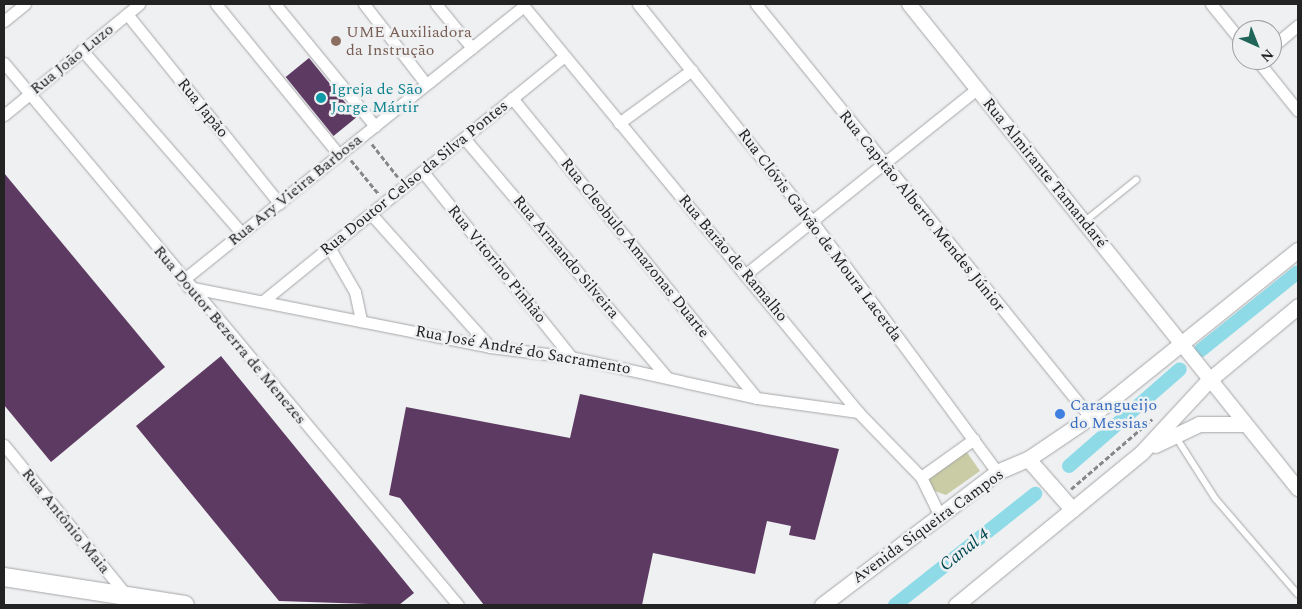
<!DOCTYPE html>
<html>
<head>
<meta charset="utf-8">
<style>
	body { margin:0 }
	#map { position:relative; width:1302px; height:609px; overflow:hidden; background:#eff0f2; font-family:Spectral,serif }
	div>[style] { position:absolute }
	.green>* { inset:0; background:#c9cca4 }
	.canal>* { height:14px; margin:-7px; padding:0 7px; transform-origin:7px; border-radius:7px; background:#8edbe7 }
	.building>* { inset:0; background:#5d3a62; transform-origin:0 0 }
	.path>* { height:2.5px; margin-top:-1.25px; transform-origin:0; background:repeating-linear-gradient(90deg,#868788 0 5px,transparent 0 7.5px) }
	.roads { filter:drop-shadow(0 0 1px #a5a6a8) drop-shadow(0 0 1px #a5a6a8) }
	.service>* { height:5.5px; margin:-2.75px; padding:0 2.75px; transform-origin:2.75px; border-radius:2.75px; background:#fff }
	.minor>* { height:11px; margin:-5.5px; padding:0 5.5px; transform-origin:5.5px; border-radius:5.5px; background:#fff }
	.tertiary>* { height:14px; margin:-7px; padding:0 7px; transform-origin:7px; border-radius:7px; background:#fff }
	.secondary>* { height:15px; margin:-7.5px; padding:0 7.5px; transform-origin:7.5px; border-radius:7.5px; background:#fff }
	.primary>* { height:18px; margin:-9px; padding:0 9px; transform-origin:9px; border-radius:9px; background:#fff }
	.dots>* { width:14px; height:14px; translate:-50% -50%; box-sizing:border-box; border:2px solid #eff0f2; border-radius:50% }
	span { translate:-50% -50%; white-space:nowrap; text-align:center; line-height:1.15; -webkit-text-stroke:5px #eff0f2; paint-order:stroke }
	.education-label { font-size:16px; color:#785e54 }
	.left { translate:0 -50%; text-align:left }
	.street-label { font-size:16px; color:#232324 }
	.culture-label { font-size:16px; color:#0d838f }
	.shop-label { font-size:16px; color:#366cbe }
	.water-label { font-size:18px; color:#004851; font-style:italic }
	.frame { position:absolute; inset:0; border:5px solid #232324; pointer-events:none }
	.north { position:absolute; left:1232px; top:20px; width:50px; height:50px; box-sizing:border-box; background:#eff0f2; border:1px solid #9d9ea0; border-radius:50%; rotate:136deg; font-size:14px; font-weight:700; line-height:20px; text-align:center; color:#232324 }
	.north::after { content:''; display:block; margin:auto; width:18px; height:22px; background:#1f6558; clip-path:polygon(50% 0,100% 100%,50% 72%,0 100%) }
</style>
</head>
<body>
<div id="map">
	<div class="green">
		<div style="clip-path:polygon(966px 451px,980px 471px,946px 495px,932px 490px,928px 480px)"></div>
	</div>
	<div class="canal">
		<div style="left:1201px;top:350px;width:124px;rotate:-38.8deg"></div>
		<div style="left:1069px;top:466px;width:147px;rotate:-41.1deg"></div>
		<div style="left:895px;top:605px;width:179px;rotate:-38.4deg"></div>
	</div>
	<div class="building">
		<div style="left:309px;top:58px;width:76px;height:30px;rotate:51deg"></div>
		<div style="clip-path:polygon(4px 173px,165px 367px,51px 462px,4px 405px)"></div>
		<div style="clip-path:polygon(221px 356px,414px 593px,399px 605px,279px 601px,136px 426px)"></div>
		<div style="clip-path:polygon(580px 394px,839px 449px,815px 540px,789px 535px,791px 526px,767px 521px,755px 574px,653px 553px,642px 605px,484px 605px,400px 498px,389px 495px,406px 407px,570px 438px)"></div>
	</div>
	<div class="path">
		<div style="left:372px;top:144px;width:42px;rotate:51.8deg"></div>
		<div style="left:351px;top:160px;width:43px;rotate:50.7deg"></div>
		<div style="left:1071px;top:489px;width:107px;rotate:-40.8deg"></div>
	</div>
	<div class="roads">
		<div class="service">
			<div style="left:1084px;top:222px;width:67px;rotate:-38.9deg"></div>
			<div style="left:1175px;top:435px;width:76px;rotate:57.4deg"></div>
			<div style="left:1216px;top:499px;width:125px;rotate:49.2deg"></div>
		</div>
		<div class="minor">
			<div style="left:216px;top:4px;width:195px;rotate:50.8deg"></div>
			<div style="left:275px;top:4px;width:158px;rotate:50.7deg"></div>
			<div style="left:364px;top:4px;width:101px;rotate:52.2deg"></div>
			<div style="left:436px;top:4px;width:57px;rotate:50.7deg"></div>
			<div style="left:522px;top:4px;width:529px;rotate:50.53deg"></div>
			<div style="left:858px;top:412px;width:91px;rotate:45.9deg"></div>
			<div style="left:921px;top:477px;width:41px;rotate:64.1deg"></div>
			<div style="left:638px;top:4px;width:278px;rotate:51.3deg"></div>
			<div style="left:812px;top:221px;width:312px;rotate:53.6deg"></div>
			<div style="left:756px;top:4px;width:531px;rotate:51.04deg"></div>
			<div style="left:1211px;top:4px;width:49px;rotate:50.8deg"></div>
			<div style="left:127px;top:14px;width:243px;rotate:51.2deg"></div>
			<div style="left:4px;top:21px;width:27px;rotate:-39deg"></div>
			<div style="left:1272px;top:47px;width:34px;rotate:-40deg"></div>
			<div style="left:82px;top:50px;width:242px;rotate:48.9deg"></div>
			<div style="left:1257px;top:60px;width:65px;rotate:51.2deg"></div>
			<div style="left:4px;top:63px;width:707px;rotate:50.05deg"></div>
			<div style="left:512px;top:98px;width:387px;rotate:50.8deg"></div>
			<div style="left:4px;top:115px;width:175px;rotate:-39.4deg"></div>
			<div style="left:619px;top:123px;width:90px;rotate:-36deg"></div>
			<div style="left:464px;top:138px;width:314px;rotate:49.7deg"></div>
			<div style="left:423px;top:172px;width:237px;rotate:51.3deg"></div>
			<div style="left:371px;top:214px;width:178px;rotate:48.2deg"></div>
			<div style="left:329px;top:247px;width:52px;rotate:60deg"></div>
			<div style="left:355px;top:292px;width:30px;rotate:78deg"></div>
			<div style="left:747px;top:273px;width:295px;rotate:-38.7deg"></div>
			<div style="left:183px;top:280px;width:437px;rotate:-38.8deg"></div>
			<div style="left:188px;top:287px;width:308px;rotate:11.2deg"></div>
			<div style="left:490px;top:347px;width:82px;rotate:7deg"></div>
			<div style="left:571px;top:357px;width:190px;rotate:12.4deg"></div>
			<div style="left:757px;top:398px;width:102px;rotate:7.9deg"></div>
			<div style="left:263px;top:301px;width:388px;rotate:-39.1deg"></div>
			<div style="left:4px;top:445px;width:195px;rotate:50.8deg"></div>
			<div style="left:921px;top:477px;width:65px;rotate:-35.6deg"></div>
		</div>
		<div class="tertiary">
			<div style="left:909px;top:4px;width:622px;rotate:51.27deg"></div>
		</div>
		<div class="secondary">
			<div style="left:1155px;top:445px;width:49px;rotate:-25.5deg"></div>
			<div style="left:1199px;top:424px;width:45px"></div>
			<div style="left:1028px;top:459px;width:67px;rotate:48.7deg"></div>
			<div style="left:822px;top:605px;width:220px;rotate:-37.2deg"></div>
			<div style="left:997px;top:472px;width:34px;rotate:-23deg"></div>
			<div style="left:1028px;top:459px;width:75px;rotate:-34.1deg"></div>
			<div style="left:1090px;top:417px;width:267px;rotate:-38.8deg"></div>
			<div style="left:956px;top:605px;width:241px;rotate:-39.4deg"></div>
			<div style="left:1142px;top:452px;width:98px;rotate:-47.1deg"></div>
			<div style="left:1209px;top:380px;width:116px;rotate:-39.7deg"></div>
		</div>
		<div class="primary">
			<div style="left:4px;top:577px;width:183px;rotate:8.8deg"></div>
		</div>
	</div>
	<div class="dots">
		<div style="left:336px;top:41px;background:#8d6e63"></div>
		<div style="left:321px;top:98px;background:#0f9aa8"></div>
		<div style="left:1060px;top:414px;background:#3f7fe0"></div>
	</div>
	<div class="education-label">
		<span class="left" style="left:346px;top:41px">UME Auxiliadora<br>da Instrução</span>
	</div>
	<div class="street-label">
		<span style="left:72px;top:59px;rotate:-39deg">Rua João Luzo</span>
		<span style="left:203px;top:108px;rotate:51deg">Rua Japão</span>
		<span style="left:1045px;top:173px;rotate:51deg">Rua Almirante Tamandaré</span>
		<span style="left:414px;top:178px;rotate:-39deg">Rua Doutor Celso da Silva Pontes</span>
		<span style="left:295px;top:190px;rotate:-39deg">Rua Ary Vieira Barbosa</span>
		<span style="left:922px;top:211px;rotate:51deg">Rua Capitão Alberto Mendes Júnior</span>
		<span style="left:820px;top:235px;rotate:53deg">Rua Clóvis Galvão de Moura Lacerda</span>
		<span style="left:635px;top:248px;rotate:51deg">Rua Cleobulo Amazonas Duarte</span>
		<span style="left:566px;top:257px;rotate:50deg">Rua Armando Silveira</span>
		<span style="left:733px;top:258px;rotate:50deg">Rua Barão de Ramalho</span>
		<span style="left:497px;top:264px;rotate:51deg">Rua Vitorino Pinhão</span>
		<span style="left:230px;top:335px;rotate:50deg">Rua Doutor Bezerra de Menezes</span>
		<span style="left:523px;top:350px;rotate:10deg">Rua José André do Sacramento</span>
		<span style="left:66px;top:521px;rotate:51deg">Rua Antônio Maia</span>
		<span style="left:928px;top:526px;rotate:-36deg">Avenida Siqueira Campos</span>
	</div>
	<div class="culture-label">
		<span class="left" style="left:331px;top:98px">Igreja de São<br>Jorge Mártir</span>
	</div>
	<div class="shop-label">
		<span class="left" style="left:1070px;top:414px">Carangueijo<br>do Messias</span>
	</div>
	<div class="water-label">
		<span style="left:965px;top:550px;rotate:-38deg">Canal 4</span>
	</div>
	<div class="frame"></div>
	<div class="north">N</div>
</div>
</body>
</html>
